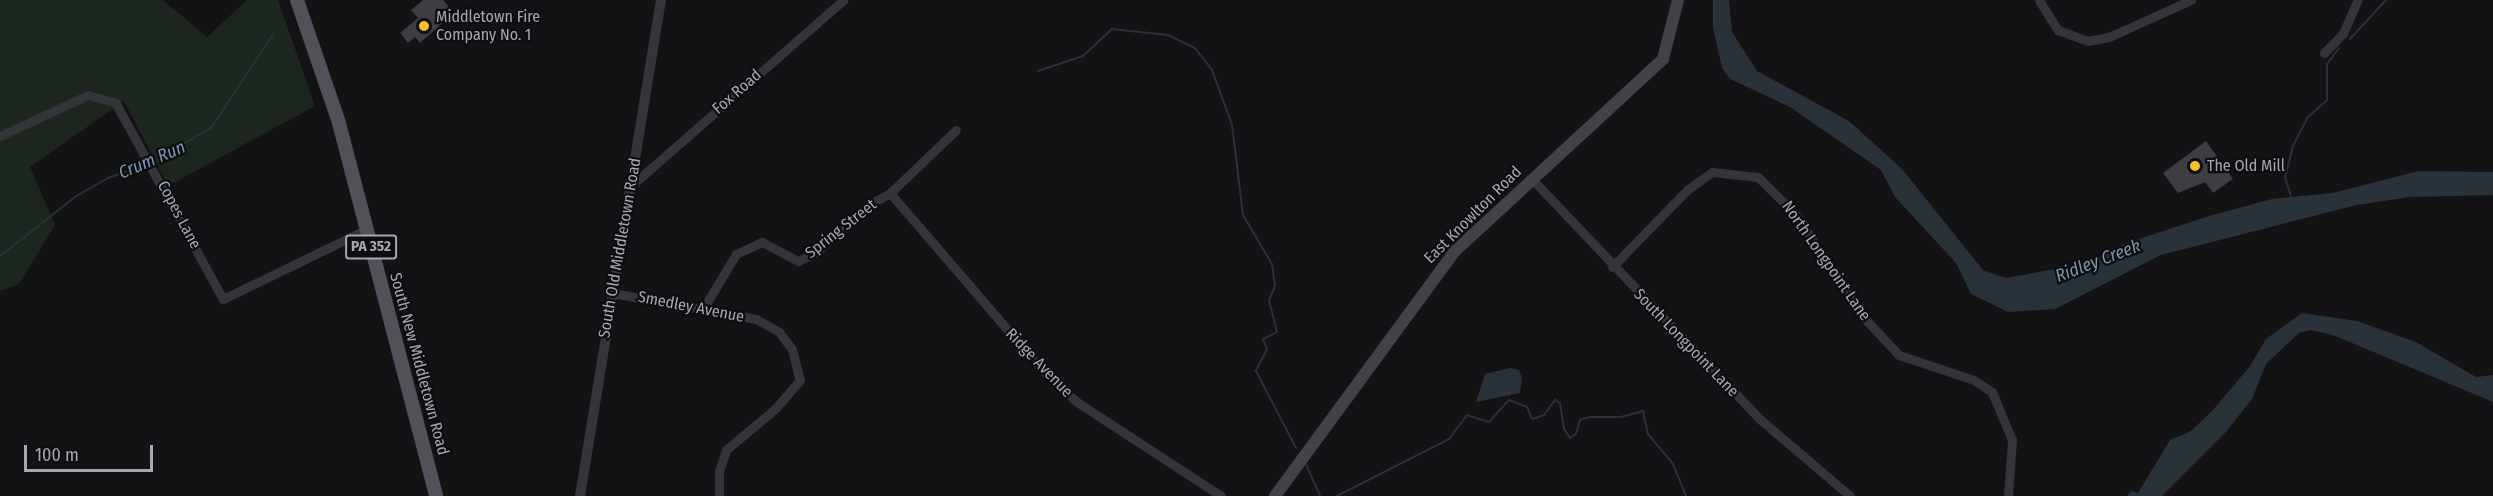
<!DOCTYPE html>
<html>
<head>
<meta charset="utf-8">
<style>
	body { margin:0 }
	#map { position:relative; width:2493px; height:496px; overflow:hidden; background:#131315; font-family:"Fira Sans Condensed",sans-serif }
	div>[style] { position:absolute }
	.green>* { inset:0; background:#1d251f }
	.water>* { inset:0; background:#293139 }
	.stream>* { height:2px; margin:-1px; padding:0 1px; transform-origin:1px; border-radius:1px; background:#293139 }
	.building>* { inset:0; background:#3d3d42 }
	.minor>* { height:9px; margin:-4.5px; padding:0 4.5px; transform-origin:4.5px; border-radius:4.5px; background:#34353a }
	.tertiary>* { height:10px; margin:-5px; padding:0 5px; transform-origin:5px; border-radius:5px; background:#34353a }
	.secondary>* { height:12px; margin:-6px; padding:0 6px; transform-origin:6px; border-radius:6px; background:#42434a }
	.primary>* { height:14px; margin:-7px; padding:0 7px; transform-origin:7px; border-radius:7px; background:#505159 }
	.dots>* { width:16px; height:16px; translate:-50% -50%; box-sizing:border-box; border:3px solid #0e0e10; border-radius:50% }
	span { translate:-50% -50%; white-space:nowrap; text-align:center; line-height:1.15; -webkit-text-stroke:4.5px #0e0e10; paint-order:stroke }
	.shield-label span { padding:2px 4px; background:#0e0e10; border:2px solid; border-radius:4px; -webkit-text-stroke-width:0 }
	.shield-label { font-size:15px; color:#a4a8b6; font-weight:700 }
	.poi-label { font-size:16px; color:#a4a8b6 }
	.left { translate:0 -50%; text-align:left }
	.street-label { font-size:16px; color:#a4a8b6 }
	.water-label { font-size:18px; color:#7a94b2; font-style:italic }
	.scale { position:absolute; left:24px; top:445px; width:129px; height:27px; box-sizing:border-box; border:3px solid #a4a8b6; border-top:0; padding-left:8px; font-size:18px; line-height:21px; white-space:nowrap; color:#a4a8b6; -webkit-text-stroke:4px #0e0e10; paint-order:stroke }
</style>
</head>
<body>
<div id="map">
	<div class="green">
		<div style="clip-path:polygon(0 0,163px 0,207px 37px,247px 0,278px 0,315px 106px,168px 186px,124px 101px,30px 167px,55px 225px,19px 284px,0 291px)"></div>
	</div>
	<div class="water">
		<div style="clip-path:polygon(1713px 0,1729px 0,1732px 32px,1757px 71px,1849px 121px,1902px 169px,1983px 270px,2006px 278px,2088px 263px,2124px 244px,2209px 216px,2272px 199px,2333px 193px,2418px 171px,2493px 172px,2493px 195px,2410px 197px,2357px 205px,2161px 255px,2055px 309px,2008px 312px,1971px 294px,1956px 263px,1895px 197px,1881px 170px,1790px 107px,1730px 79px,1722px 68px,1713px 28px)"></div>
		<div style="clip-path:polygon(2302px 313px,2357px 321px,2416px 342px,2476px 377px,2493px 375px,2493px 402px,2333px 335px,2310px 330px,2299px 333px,2266px 364px,2252px 399px,2225px 433px,2162px 496px,2127px 496px,2131px 491px,2138px 493px,2170px 440px,2191px 431px,2212px 411px,2250px 366px,2266px 339px)"></div>
		<div style="clip-path:polygon(1510px 368px,1519px 370px,1522px 378px,1520px 393px,1476px 402px,1485px 374px)"></div>
	</div>
	<div class="stream">
		<div style="left:2350px;top:39px;width:53px;rotate:-47.3deg"></div>
		<div style="left:1038px;top:71px;width:47px;rotate:-18.4deg"></div>
		<div style="left:1083px;top:56px;width:40px;rotate:-43deg"></div>
		<div style="left:1112px;top:29px;width:56px;rotate:6.1deg"></div>
		<div style="left:1168px;top:35px;width:30px;rotate:26deg"></div>
		<div style="left:1195px;top:48px;width:28px;rotate:52deg"></div>
		<div style="left:1212px;top:70px;width:59px;rotate:70deg"></div>
		<div style="left:1232px;top:125px;width:91px;rotate:83deg"></div>
		<div style="left:1243px;top:215px;width:57px;rotate:59.4deg"></div>
		<div style="left:1272px;top:264px;width:22px;rotate:82deg"></div>
		<div style="left:1275px;top:286px;width:15px;rotate:113deg"></div>
		<div style="left:1269px;top:300px;width:33px;rotate:76deg"></div>
		<div style="left:1277px;top:332px;width:16px;rotate:153deg"></div>
		<div style="left:1263px;top:339px;width:11px;rotate:68deg"></div>
		<div style="left:1267px;top:349px;width:25px;rotate:117deg"></div>
		<div style="left:1256px;top:371px;width:87px;rotate:62.5deg"></div>
		<div style="left:151px;top:163px;width:71px;rotate:-30.5deg"></div>
		<div style="left:212px;top:127px;width:111px;rotate:-56.7deg"></div>
		<div style="left:2291px;top:196px;width:19px;rotate:-108deg"></div>
		<div style="left:2285px;top:178px;width:33px;rotate:-76deg"></div>
		<div style="left:2293px;top:146px;width:31px;rotate:-63deg"></div>
		<div style="left:2307px;top:118px;width:27px;rotate:-42deg"></div>
		<div style="left:2327px;top:100px;width:36px;rotate:-90deg"></div>
		<div style="left:2327px;top:64px;width:20px;rotate:-53deg"></div>
		<div style="left:0;top:256px;width:95px;rotate:-38.2deg"></div>
		<div style="left:75px;top:197px;width:38px;rotate:-30deg"></div>
		<div style="left:108px;top:178px;width:40px;rotate:-18.9deg"></div>
		<div style="left:1305px;top:462px;width:37px;rotate:66deg"></div>
		<div style="left:1337px;top:496px;width:126px;rotate:-27deg"></div>
		<div style="left:1449px;top:439px;width:30px;rotate:-53deg"></div>
		<div style="left:1467px;top:415px;width:23px;rotate:18deg"></div>
		<div style="left:1489px;top:422px;width:30px;rotate:-48deg"></div>
		<div style="left:1509px;top:400px;width:19px;rotate:21deg"></div>
		<div style="left:1527px;top:407px;width:13px;rotate:67deg"></div>
		<div style="left:1532px;top:419px;width:13px;rotate:-18deg"></div>
		<div style="left:1544px;top:415px;width:19px;rotate:-54deg"></div>
		<div style="left:1555px;top:400px;width:6px;rotate:31deg"></div>
		<div style="left:1560px;top:403px;width:26px;rotate:81deg"></div>
		<div style="left:1564px;top:429px;width:11px;rotate:56deg"></div>
		<div style="left:1570px;top:438px;width:7px;rotate:-34deg"></div>
		<div style="left:1576px;top:434px;width:15px;rotate:-74deg"></div>
		<div style="left:1580px;top:420px;width:9px;rotate:-18deg"></div>
		<div style="left:1589px;top:417px;width:32px"></div>
		<div style="left:1621px;top:417px;width:23px;rotate:-15deg"></div>
		<div style="left:1643px;top:411px;width:24px;rotate:78deg"></div>
		<div style="left:1648px;top:434px;width:39px;rotate:50deg"></div>
		<div style="left:1673px;top:464px;width:35px;rotate:68deg"></div>
	</div>
	<div class="building">
		<div style="clip-path:polygon(423px 0,443px 0,454px 13px,420px 43px,415px 37px,408px 43px,400px 33px,418px 18px,411px 10px)"></div>
		<div style="clip-path:polygon(2206px 141px,2233px 179px,2213px 193px,2205px 182px,2178px 193px,2163px 173px)"></div>
	</div>
	<div class="minor">
		<div style="left:2039px;top:0;width:36px;rotate:58deg"></div>
		<div style="left:2058px;top:30px;width:32px;rotate:20deg"></div>
		<div style="left:2088px;top:41px;width:21px;rotate:-11deg"></div>
		<div style="left:2109px;top:37px;width:90px;rotate:-24.3deg"></div>
		<div style="left:2324px;top:53px;width:28px;rotate:-46deg"></div>
		<div style="left:2343px;top:33px;width:36px;rotate:-66deg"></div>
		<div style="left:0;top:136px;width:97px;rotate:-25deg"></div>
		<div style="left:88px;top:95px;width:28px;rotate:15deg"></div>
		<div style="left:115px;top:102px;width:225px;rotate:61.3deg"></div>
		<div style="left:223px;top:299px;width:160px;rotate:-25.9deg"></div>
		<div style="left:1532px;top:179px;width:332px;rotate:46.5deg"></div>
		<div style="left:1761px;top:420px;width:117px;rotate:40.5deg"></div>
		<div style="left:632px;top:185px;width:281px;rotate:-41.2deg"></div>
		<div style="left:890px;top:193px;width:238px;rotate:49.3deg"></div>
		<div style="left:1045px;top:373px;width:43px;rotate:42.2deg"></div>
		<div style="left:1077px;top:402px;width:172px;rotate:33.1deg"></div>
		<div style="left:1612px;top:267px;width:107px;rotate:-45.8deg"></div>
		<div style="left:1687px;top:190px;width:31px;rotate:-36deg"></div>
		<div style="left:1712px;top:172px;width:46px;rotate:6.2deg"></div>
		<div style="left:1758px;top:177px;width:54px;rotate:45deg"></div>
		<div style="left:1796px;top:215px;width:125px;rotate:56.4deg"></div>
		<div style="left:1865px;top:319px;width:50px;rotate:46.6deg"></div>
		<div style="left:1899px;top:355px;width:79px;rotate:18.4deg"></div>
		<div style="left:1974px;top:380px;width:22px;rotate:34deg"></div>
		<div style="left:1992px;top:392px;width:52px;rotate:67.4deg"></div>
		<div style="left:2012px;top:440px;width:56px;rotate:94.1deg"></div>
		<div style="left:612px;top:293px;width:146px;rotate:10.2deg"></div>
		<div style="left:756px;top:319px;width:26px;rotate:29deg"></div>
		<div style="left:779px;top:332px;width:21px;rotate:53deg"></div>
		<div style="left:792px;top:349px;width:32px;rotate:76deg"></div>
		<div style="left:800px;top:380px;width:37px;rotate:131deg"></div>
		<div style="left:776px;top:408px;width:65px;rotate:140deg"></div>
		<div style="left:726px;top:450px;width:22px;rotate:108deg"></div>
		<div style="left:719px;top:471px;width:25px;rotate:90deg"></div>
		<div style="left:703px;top:309px;width:64px;rotate:-59deg"></div>
		<div style="left:736px;top:254px;width:29px;rotate:-25deg"></div>
		<div style="left:762px;top:242px;width:41px;rotate:27.8deg"></div>
		<div style="left:798px;top:261px;width:19px;rotate:-25deg"></div>
		<div style="left:815px;top:253px;width:76px;rotate:-41.3deg"></div>
		<div style="left:872px;top:203px;width:21px;rotate:-29deg"></div>
		<div style="left:890px;top:193px;width:91px;rotate:-43.7deg"></div>
	</div>
	<div class="tertiary">
		<div style="left:580px;top:496px;width:503px;rotate:-80.73deg"></div>
	</div>
	<div class="secondary">
		<div style="left:1275px;top:496px;width:303px;rotate:-53.7deg"></div>
		<div style="left:1454px;top:252px;width:284px;rotate:-42.7deg"></div>
		<div style="left:1663px;top:59px;width:61px;rotate:-75.7deg"></div>
	</div>
	<div class="primary">
		<div style="left:297px;top:0;width:130px;rotate:71.1deg"></div>
		<div style="left:339px;top:123px;width:385px;rotate:75.4deg"></div>
	</div>
	<div class="dots">
		<div style="left:424px;top:26px;background:#f7c129"></div>
		<div style="left:2195px;top:166px;background:#f7c129"></div>
	</div>
	<div class="shield-label">
		<span style="left:371px;top:247px">PA 352</span>
	</div>
	<div class="poi-label">
		<span class="left" style="left:436px;top:26px">Middletown Fire<br>Company No. 1</span>
		<span class="left" style="left:2207px;top:166px">The Old Mill</span>
	</div>
	<div class="street-label">
		<span style="left:737px;top:92px;rotate:-41deg">Fox Road</span>
		<span style="left:179px;top:215px;rotate:62deg">Copes Lane</span>
		<span style="left:1473px;top:215px;rotate:-45deg">East Knowlton Road</span>
		<span style="left:841px;top:229px;rotate:-38deg">Spring Street</span>
		<span style="left:620px;top:248px;rotate:-80deg">South Old Middletown Road</span>
		<span style="left:1826px;top:261px;rotate:55deg">North Longpoint Lane</span>
		<span style="left:691px;top:307px;rotate:11deg">Smedley Avenue</span>
		<span style="left:1686px;top:343px;rotate:46deg">South Longpoint Lane</span>
		<span style="left:1039px;top:363px;rotate:46deg">Ridge Avenue</span>
		<span style="left:419px;top:364px;rotate:75deg">South New Middletown Road</span>
	</div>
	<div class="water-label">
		<span style="left:152px;top:160px;rotate:-23deg">Crum Run</span>
		<span style="left:2098px;top:261px;rotate:-21deg">Ridley Creek</span>
	</div>
	<div class="scale">100 m</div>
</div>
</body>
</html>
